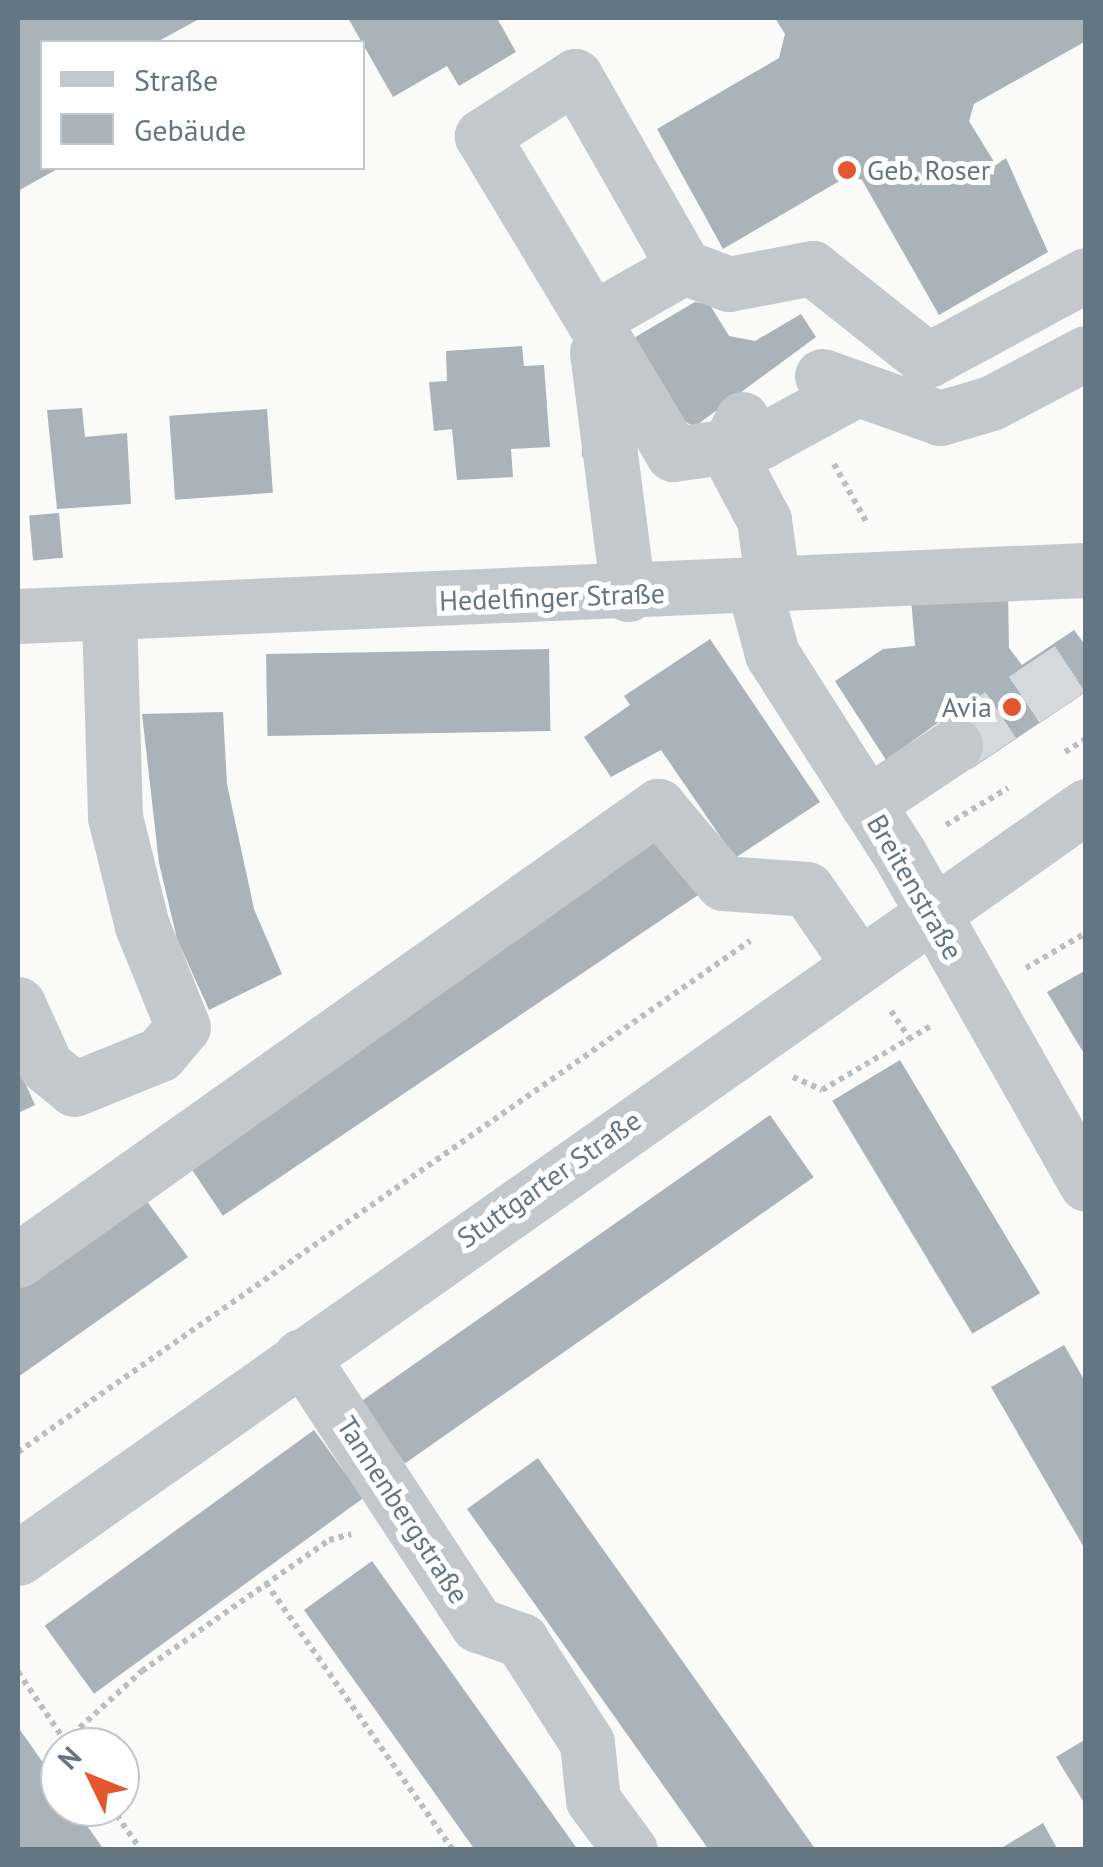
<!DOCTYPE html>
<html>
<head>
<meta charset="utf-8">
<style>
	body { margin:0 }
	#map { position:relative; width:1103px; height:1867px; overflow:hidden; background:#fafaf8; font-family:"PT Sans",sans-serif }
	div>[style] { position:absolute }
	.building>* { inset:0; background:#aab3b9; transform-origin:0 0 }
	.minor-tunnel>* { height:55px; margin-top:-27.5px; transform-origin:0; background:repeating-linear-gradient(90deg,#d5d9db 0 55px,transparent 0 83px) }
	.path>* { height:6px; margin-top:-3px; transform-origin:0; background:repeating-linear-gradient(90deg,#bbbfc2 0 5px,transparent 0 10px) }
	.minor>* { height:55px; margin:-27.5px; padding:0 27.5px; transform-origin:27.5px; border-radius:27.5px; background:#c3c8cc }
	.dots>* { width:28px; height:28px; translate:-50% -50%; box-sizing:border-box; border:5px solid #fff; border-radius:50% }
	span { translate:-50% -50%; white-space:nowrap; text-align:center; line-height:1.15; -webkit-text-stroke:10px #fff; paint-order:stroke }
	.poi-label { font-size:28px; color:#657683 }
	.left { translate:0 -50%; text-align:left }
	.right { translate:-100% -50%; text-align:right }
	.street-label { font-size:28px; color:#657683 }
	.frame { position:absolute; inset:0; border:20px solid #657683; pointer-events:none }
	.legend { position:absolute; left:40px; top:40px; width:325px; height:130px; box-sizing:border-box; background:#fff; border:2px solid #c1c8cd; margin:0; padding:12px 18px; list-style:none; font-size:30px; color:#657683 }
	.legend li { display:flex; align-items:center; gap:20px; height:50px }
	.legend b { width:50px; border:2px solid #c1c8cd }
	.north { position:absolute; left:40px; top:1727px; width:100px; height:100px; box-sizing:border-box; background:#fff; border:2px solid #c1c8cd; border-radius:50%; rotate:313deg; font-size:28px; font-weight:700; line-height:40px; text-align:center; color:#657683 }
	.north::after { content:''; display:block; margin:auto; width:35px; height:45px; background:#e4572e; clip-path:polygon(50% 0,100% 100%,50% 72%,0 100%) }
</style>
</head>
<body>
<div id="map">
	<div class="building">
		<div style="clip-path:polygon(18px 18px,201px 18px,157px 42px,42px 42px,42px 168px,59px 168px,18px 191px)"></div>
		<div style="clip-path:polygon(348px 18px,497px 18px,516px 52px,459px 86px,447px 66px,393px 97px)"></div>
		<div style="clip-path:polygon(775px 18px,1086px 18px,1086px 41px,974px 104px,969px 121px,996px 165px,1006px 158px,1048px 252px,939px 315px,862px 180px,848px 176px,723px 249px,657px 129px,779px 58px,785px 34px)"></div>
		<div style="clip-path:polygon(695px 302px,710px 305px,729px 336px,755px 341px,801px 314px,816px 337px,694px 427px,667px 410px,582px 457px,581px 392px,637px 336px)"></div>
		<div style="clip-path:polygon(522px 346px,524px 366px,544px 365px,550px 447px,511px 449px,513px 477px,457px 480px,452px 429px,434px 431px,429px 382px,447px 381px,446px 351px)"></div>
		<div style="clip-path:polygon(82px 408px,85px 437px,127px 433px,131px 504px,57px 509px,47px 410px)"></div>
		<div style="left:267px;top:409px;width:84px;height:98px;rotate:86deg"></div>
		<div style="left:59px;top:513px;width:45px;height:30px;rotate:85deg"></div>
		<div style="clip-path:polygon(1008px 593px,1009px 648px,1022px 665px,1074px 630px,1086px 646px,1086px 692px,971px 769px,939px 722px,886px 760px,835px 681px,883px 649px,915px 646px,911px 598px)"></div>
		<div style="clip-path:polygon(710px 639px,820px 802px,735px 858px,661px 750px,611px 777px,584px 737px,630px 705px,624px 696px)"></div>
		<div style="left:549px;top:649px;width:82px;height:283px;rotate:89deg"></div>
		<div style="clip-path:polygon(223px 712px,227px 784px,254px 909px,282px 974px,209px 1010px,177px 939px,159px 863px,142px 714px)"></div>
		<div style="left:659px;top:825px;width:80px;height:580px;rotate:56deg"></div>
		<div style="clip-path:polygon(1086px 970px,1086px 1057px,1047px 992px)"></div>
		<div style="left:900px;top:1060px;width:272px;height:79px;rotate:59deg"></div>
		<div style="clip-path:polygon(18px 1067px,35px 1105px,18px 1113px)"></div>
		<div style="left:770px;top:1115px;width:76px;height:499px;rotate:55deg"></div>
		<div style="clip-path:polygon(140px 1192px,188px 1257px,18px 1377px,18px 1277px)"></div>
		<div style="clip-path:polygon(1064px 1345px,1086px 1383px,1086px 1551px,991px 1387px)"></div>
		<div style="left:314px;top:1430px;width:84px;height:333px;rotate:54deg"></div>
		<div style="clip-path:polygon(538px 1458px,681px 1659px,816px 1850px,709px 1850px,539px 1610px,467px 1509px)"></div>
		<div style="clip-path:polygon(372px 1561px,467px 1694px,578px 1850px,475px 1850px,399px 1743px,304px 1610px)"></div>
		<div style="clip-path:polygon(18px 1727px,60px 1787px,60px 1807px,74px 1807px,104px 1850px,18px 1850px)"></div>
		<div style="clip-path:polygon(1086px 1739px,1086px 1806px,1056px 1757px)"></div>
		<div style="clip-path:polygon(1043px 1823px,1058px 1850px,998px 1850px)"></div>
	</div>
	<div class="minor-tunnel">
		<div style="left:955px;top:745px;width:157px;rotate:-33.6deg"></div>
	</div>
	<div class="path">
		<div style="left:834px;top:464px;width:68px;rotate:60.8deg"></div>
		<div style="left:1065px;top:752px;width:25px;rotate:-32deg"></div>
		<div style="left:946px;top:825px;width:72px;rotate:-30.8deg"></div>
		<div style="left:1026px;top:968px;width:69px;rotate:-30.3deg"></div>
		<div style="left:891px;top:1011px;width:34px;rotate:56deg"></div>
		<div style="left:793px;top:1077px;width:32px;rotate:24deg"></div>
		<div style="left:822px;top:1090px;width:130px;rotate:-30.5deg"></div>
		<div style="left:18px;top:1452px;width:893px;rotate:-34.92deg"></div>
		<div style="left:266px;top:1583px;width:326px;rotate:55deg"></div>
		<div style="left:18px;top:1672px;width:83px;rotate:55.7deg"></div>
		<div style="left:65px;top:1741px;width:104px;rotate:-42.3deg"></div>
		<div style="left:142px;top:1671px;width:228px;rotate:-35deg"></div>
		<div style="left:329px;top:1540px;width:23px;rotate:-15deg"></div>
		<div style="left:111px;top:1807px;width:52px;rotate:55.1deg"></div>
	</div>
	<div class="minor">
		<div style="left:684px;top:267px;width:220px;rotate:-119.7deg"></div>
		<div style="left:575px;top:76px;width:111px;rotate:147.2deg"></div>
		<div style="left:482px;top:136px;width:371px;rotate:59deg"></div>
		<div style="left:673px;top:454px;width:88px;rotate:-7.9deg"></div>
		<div style="left:760px;top:442px;width:108px;rotate:-28.7deg"></div>
		<div style="left:593px;top:319px;width:105px;rotate:-29.7deg"></div>
		<div style="left:684px;top:267px;width:48px;rotate:20.7deg"></div>
		<div style="left:729px;top:284px;width:85px;rotate:-10.9deg"></div>
		<div style="left:812px;top:268px;width:148px;rotate:38.4deg"></div>
		<div style="left:928px;top:360px;width:179px;rotate:-28.3deg"></div>
		<div style="left:597px;top:352px;width:244px;rotate:82.7deg"></div>
		<div style="left:822px;top:376px;width:125px;rotate:19.6deg"></div>
		<div style="left:940px;top:418px;width:53px;rotate:-16.4deg"></div>
		<div style="left:991px;top:403px;width:107px;rotate:-27.8deg"></div>
		<div style="left:742px;top:419px;width:34px;rotate:116deg"></div>
		<div style="left:727px;top:450px;width:79px;rotate:62.1deg"></div>
		<div style="left:764px;top:520px;width:67px;rotate:82.2deg"></div>
		<div style="left:754px;top:587px;width:69px;rotate:75deg"></div>
		<div style="left:772px;top:654px;width:236px;rotate:57.5deg"></div>
		<div style="left:899px;top:853px;width:380px;rotate:60.5deg"></div>
		<div style="left:18px;top:616px;width:1069px;rotate:-2.47deg"></div>
		<div style="left:867px;top:804px;width:106px;rotate:-33.8deg"></div>
		<div style="left:18px;top:1004px;width:68px;rotate:65.7deg"></div>
		<div style="left:46px;top:1066px;width:36px;rotate:39deg"></div>
		<div style="left:74px;top:1089px;width:93px;rotate:-22.1deg"></div>
		<div style="left:160px;top:1054px;width:35px;rotate:-50deg"></div>
		<div style="left:183px;top:1027px;width:109px;rotate:-112.1deg"></div>
		<div style="left:142px;top:926px;width:112px;rotate:-103.9deg"></div>
		<div style="left:115px;top:817px;width:203px;rotate:-91.7deg"></div>
		<div style="left:18px;top:1260px;width:785px;rotate:-35.35deg"></div>
		<div style="left:658px;top:806px;width:101px;rotate:49.8deg"></div>
		<div style="left:723px;top:883px;width:84px;rotate:4.1deg"></div>
		<div style="left:807px;top:889px;width:86px;rotate:55.4deg"></div>
		<div style="left:301px;top:1356px;width:322px;rotate:56.7deg"></div>
		<div style="left:478px;top:1625px;width:46px;rotate:19.2deg"></div>
		<div style="left:521px;top:1640px;width:122px;rotate:57.3deg"></div>
		<div style="left:587px;top:1743px;width:57px;rotate:84deg"></div>
		<div style="left:593px;top:1800px;width:62px;rotate:53.5deg"></div>
		<div style="left:18px;top:1558px;width:1306px;rotate:-35.15deg"></div>
	</div>
	<div class="dots">
		<div style="left:847px;top:170px;background:#e4572e"></div>
		<div style="left:1012px;top:707px;background:#e4572e"></div>
	</div>
	<div class="poi-label">
		<span class="left" style="left:867px;top:170px">Geb. Roser</span>
		<span class="right" style="left:992px;top:707px">Avia</span>
	</div>
	<div class="street-label">
		<span style="left:552px;top:597px;rotate:-2deg">Hedelfinger Straße</span>
		<span style="left:915px;top:887px;rotate:60deg">Breitenstraße</span>
		<span style="left:549px;top:1179px;rotate:-35deg">Stuttgarter Straße</span>
		<span style="left:403px;top:1510px;rotate:57deg">Tannenbergstraße</span>
	</div>
	<div class="frame"></div>
	<ul class="legend">
	<li><b style="height:12px;background:#c3c8cc"></b>Straße</li>
	<li><b style="height:28px;background:#aab3b9"></b>Gebäude</li>
	</ul>
	<div class="north">N</div>
</div>
</body>
</html>
